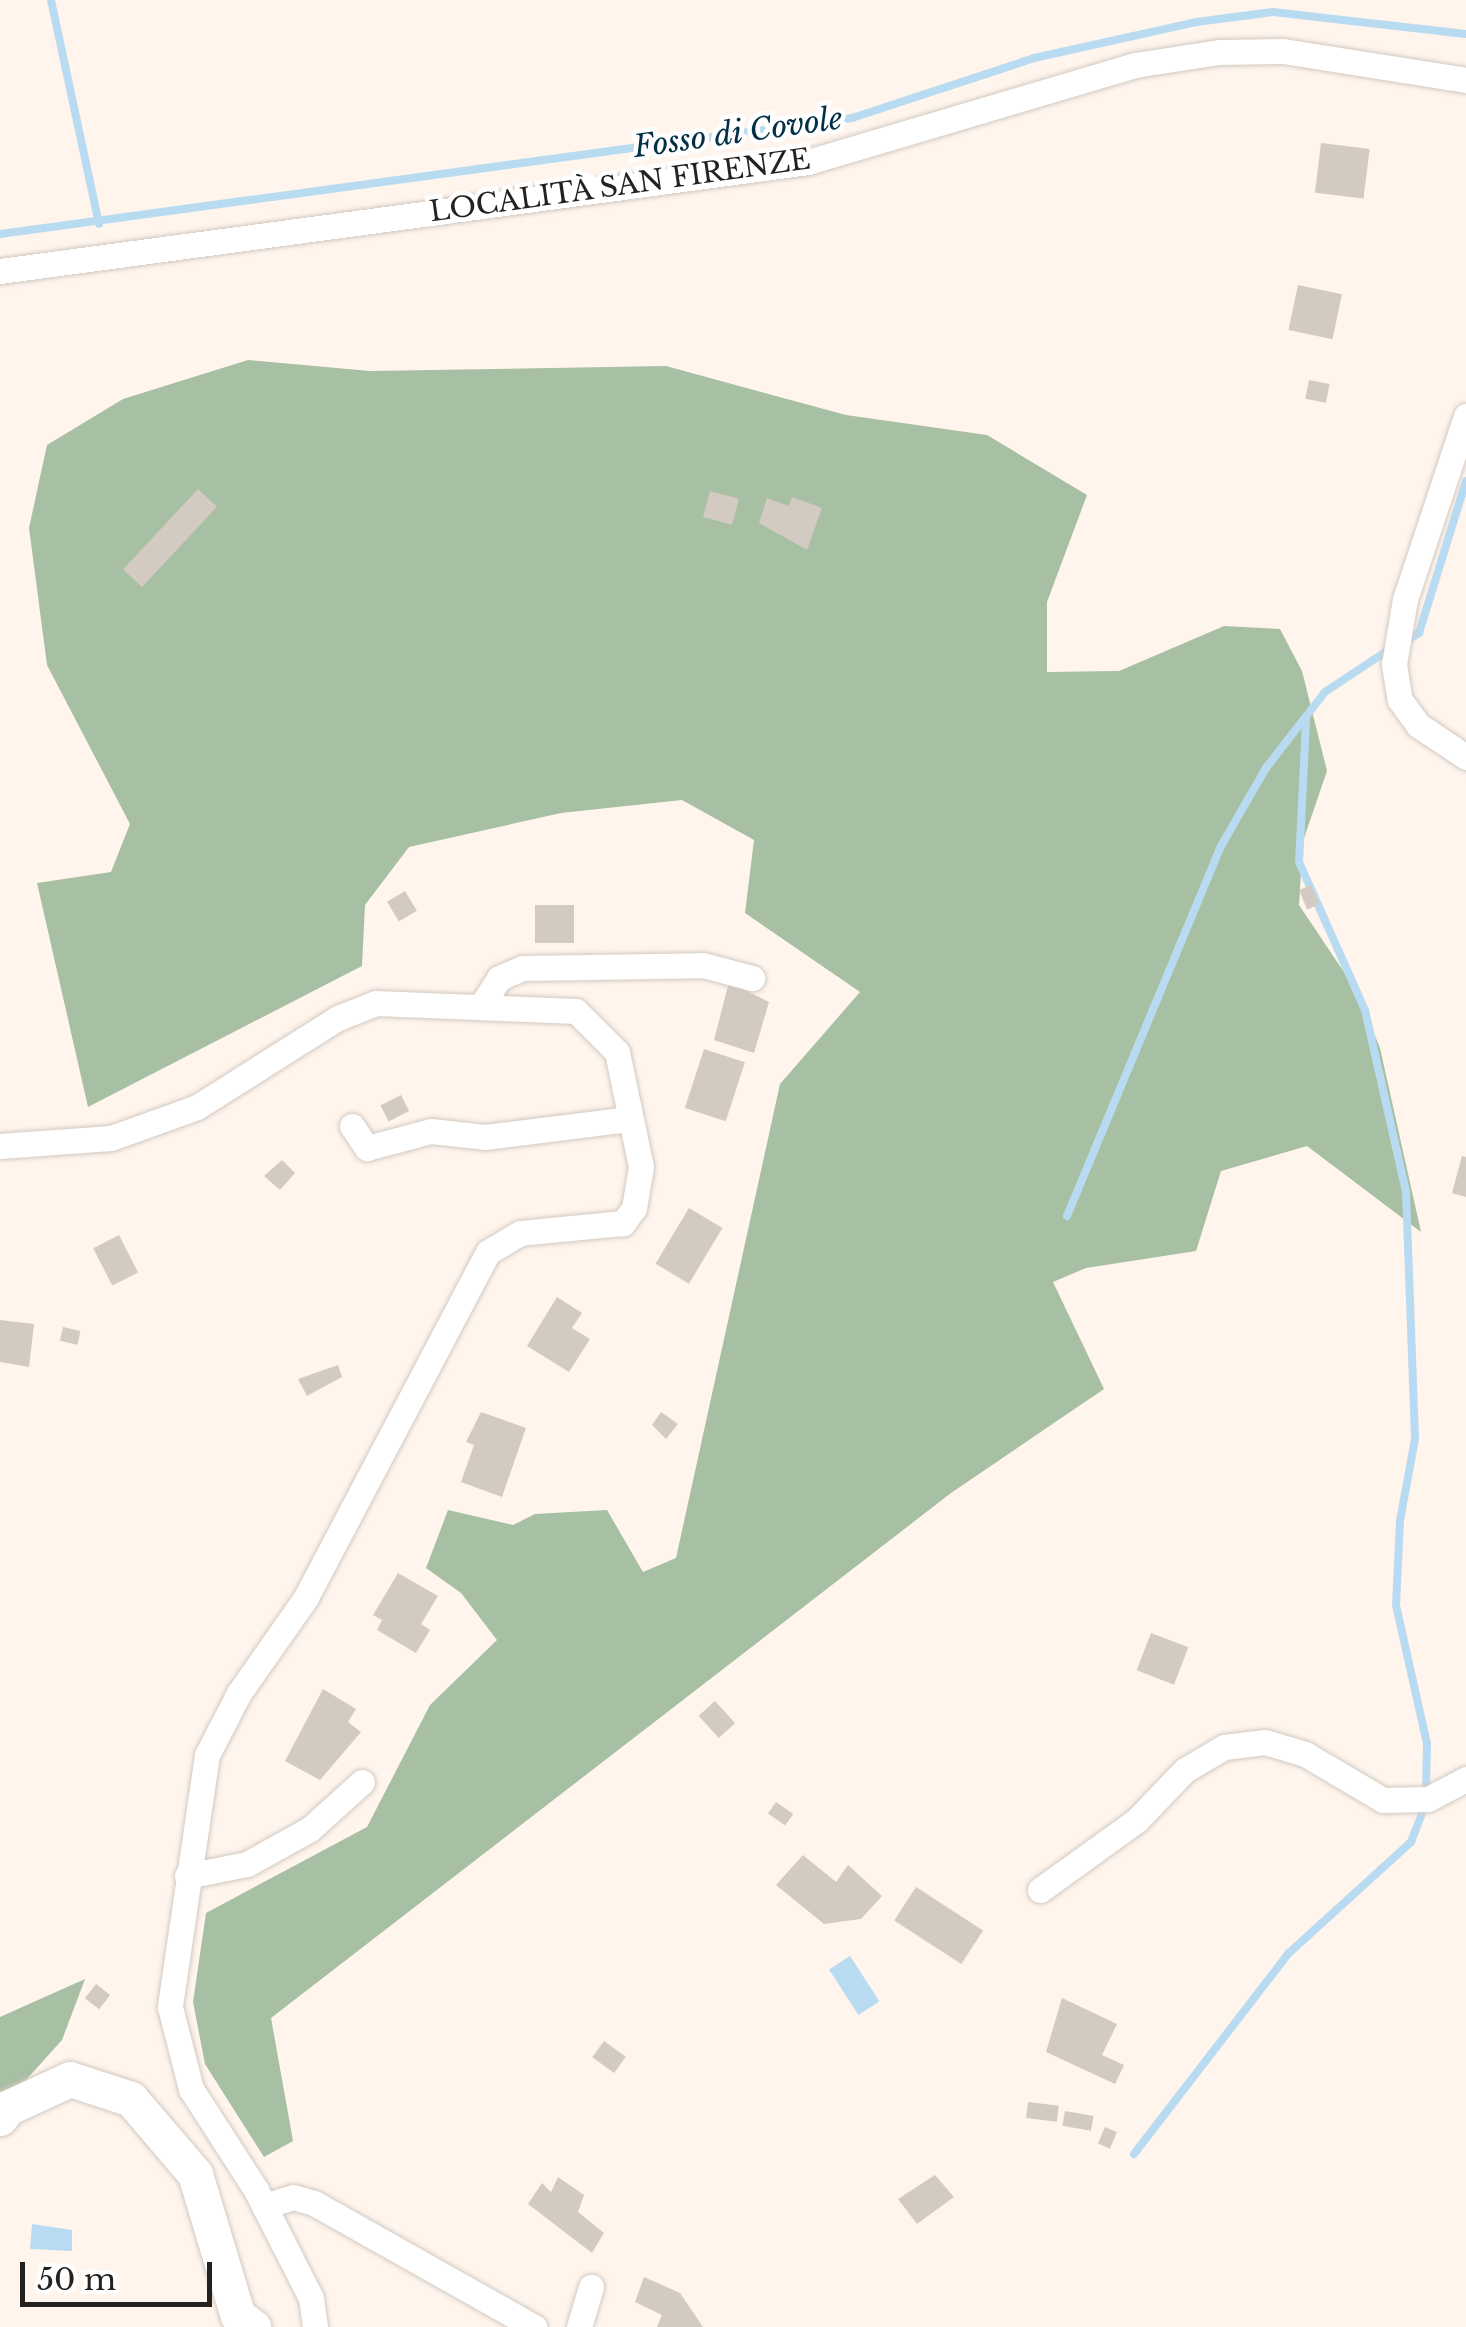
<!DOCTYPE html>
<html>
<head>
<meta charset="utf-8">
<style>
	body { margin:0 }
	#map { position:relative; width:1466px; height:2327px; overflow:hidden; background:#fff5ed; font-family:"Libre Baskerville",serif }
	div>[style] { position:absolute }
	.forest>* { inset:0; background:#a7bfa3 }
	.water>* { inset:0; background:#b9dbf2; transform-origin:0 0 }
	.stream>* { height:8px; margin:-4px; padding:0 4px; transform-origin:4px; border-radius:4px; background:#b9dbf2 }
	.building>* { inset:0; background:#d3cac2; transform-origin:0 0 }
	.roads { filter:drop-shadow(0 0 2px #d2c9c1) drop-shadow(0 0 2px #d2c9c1) }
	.minor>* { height:25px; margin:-12.5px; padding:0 12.5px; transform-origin:12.5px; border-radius:12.5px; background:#fff }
	.secondary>* { height:35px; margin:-17.5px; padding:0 17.5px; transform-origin:17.5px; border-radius:17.5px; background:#fff }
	span { translate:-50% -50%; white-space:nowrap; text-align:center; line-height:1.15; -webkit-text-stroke:9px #fff; paint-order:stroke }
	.street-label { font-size:28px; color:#24211e }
	.water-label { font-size:30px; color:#012f46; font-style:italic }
	.scale { position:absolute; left:20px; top:2262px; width:192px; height:45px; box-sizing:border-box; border:5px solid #24211e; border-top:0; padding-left:12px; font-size:30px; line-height:35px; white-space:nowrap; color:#24211e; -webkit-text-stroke:8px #fff; paint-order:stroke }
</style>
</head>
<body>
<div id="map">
	<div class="forest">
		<div style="clip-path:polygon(248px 360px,370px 371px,666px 366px,846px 415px,987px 435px,1087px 495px,1047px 602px,1047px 672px,1119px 671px,1224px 626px,1280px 629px,1302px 671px,1327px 771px,1303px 841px,1299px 905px,1356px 990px,1380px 1048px,1421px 1232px,1307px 1146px,1221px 1171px,1196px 1251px,1086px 1268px,1053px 1282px,1104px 1389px,951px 1493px,271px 2018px,293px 2141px,264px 2157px,205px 2064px,193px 2002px,206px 1913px,367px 1827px,430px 1705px,497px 1640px,461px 1593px,426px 1568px,448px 1510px,513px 1525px,535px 1514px,607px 1510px,643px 1572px,676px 1558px,780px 1084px,860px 992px,745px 913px,754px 840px,682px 800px,561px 813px,409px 847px,365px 905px,362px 966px,88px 1107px,37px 883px,111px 872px,130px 824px,47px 665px,29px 528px,47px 445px,123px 399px)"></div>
		<div style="clip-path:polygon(85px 1979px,62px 2040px,0 2109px,0 2017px)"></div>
	</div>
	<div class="water">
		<div style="left:850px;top:1956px;width:54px;height:25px;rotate:57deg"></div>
		<div style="clip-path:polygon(32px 2224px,72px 2230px,72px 2251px,30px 2249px)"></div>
	</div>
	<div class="stream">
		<div style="left:51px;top:0;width:229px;rotate:77.9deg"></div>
		<div style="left:0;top:234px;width:860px;rotate:-7.75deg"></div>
		<div style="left:852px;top:118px;width:192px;rotate:-18.2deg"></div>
		<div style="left:1034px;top:58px;width:166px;rotate:-12.5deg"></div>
		<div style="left:1196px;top:22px;width:78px;rotate:-7.4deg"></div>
		<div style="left:1273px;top:12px;width:194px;rotate:6.5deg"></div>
		<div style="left:1402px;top:643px;width:20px;rotate:-30deg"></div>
		<div style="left:1419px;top:633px;width:159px;rotate:-72.8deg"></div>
		<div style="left:1306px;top:721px;width:141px;rotate:92.8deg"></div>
		<div style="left:1299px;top:862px;width:162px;rotate:66deg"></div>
		<div style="left:1365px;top:1010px;width:187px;rotate:77.3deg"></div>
		<div style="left:1406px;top:1192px;width:247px;rotate:87.9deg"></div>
		<div style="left:1415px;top:1439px;width:83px;rotate:100.4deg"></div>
		<div style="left:1400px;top:1521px;width:84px;rotate:92.7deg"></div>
		<div style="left:1396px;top:1605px;width:142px;rotate:77.4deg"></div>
		<div style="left:1427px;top:1744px;width:48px;rotate:91.2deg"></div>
		<div style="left:1067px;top:1216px;width:401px;rotate:-67.4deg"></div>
		<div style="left:1221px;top:846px;width:90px;rotate:-60deg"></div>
		<div style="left:1266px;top:768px;width:96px;rotate:-52.2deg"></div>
		<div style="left:1325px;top:692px;width:78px;rotate:-33.5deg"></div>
		<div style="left:1134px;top:2154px;width:254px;rotate:-52.4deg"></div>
		<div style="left:1289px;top:1953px;width:165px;rotate:-42.3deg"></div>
		<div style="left:1411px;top:1842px;width:39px;rotate:-69deg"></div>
	</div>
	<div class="building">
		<div style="left:1321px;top:143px;width:49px;height:50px;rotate:7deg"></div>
		<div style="left:1298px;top:285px;width:45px;height:46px;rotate:12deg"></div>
		<div style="left:1309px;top:380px;width:21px;height:19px;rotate:11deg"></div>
		<div style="left:198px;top:489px;width:26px;height:110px;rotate:43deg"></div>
		<div style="left:710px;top:491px;width:30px;height:27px;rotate:15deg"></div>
		<div style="clip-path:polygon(792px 497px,822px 508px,807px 550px,759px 523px,767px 498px,789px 506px)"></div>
		<div style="left:1311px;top:885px;width:21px;height:13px;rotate:67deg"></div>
		<div style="left:405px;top:891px;width:23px;height:21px;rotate:59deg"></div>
		<div style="left:535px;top:905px;width:39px;height:38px"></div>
		<div style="clip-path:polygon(729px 982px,769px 1002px,754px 1053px,714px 1040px)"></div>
		<div style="left:704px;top:1049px;width:43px;height:62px;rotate:18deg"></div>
		<div style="left:401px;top:1095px;width:18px;height:23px;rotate:63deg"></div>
		<div style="clip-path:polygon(1462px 1156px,1466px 1157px,1466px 1197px,1452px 1193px)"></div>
		<div style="clip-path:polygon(282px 1160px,295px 1173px,280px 1190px,264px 1176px)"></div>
		<div style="left:689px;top:1208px;width:39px;height:65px;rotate:31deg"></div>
		<div style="left:119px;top:1235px;width:42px;height:29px;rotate:63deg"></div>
		<div style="clip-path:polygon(557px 1297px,582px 1313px,572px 1328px,590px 1339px,569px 1372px,527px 1346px)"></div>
		<div style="clip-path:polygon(0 1320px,34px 1324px,29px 1367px,0 1362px)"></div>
		<div style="left:63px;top:1327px;width:18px;height:14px;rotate:13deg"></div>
		<div style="clip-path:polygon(338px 1365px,342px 1377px,307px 1396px,298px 1379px)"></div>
		<div style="clip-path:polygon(481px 1412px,526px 1428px,502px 1497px,461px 1482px,474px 1445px,466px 1442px)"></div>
		<div style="clip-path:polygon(661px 1412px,678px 1424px,666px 1439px,652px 1425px)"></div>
		<div style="clip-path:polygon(398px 1573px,438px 1596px,421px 1624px,430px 1630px,416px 1653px,377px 1630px,382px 1620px,373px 1615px)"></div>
		<div style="left:1151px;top:1633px;width:40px;height:40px;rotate:21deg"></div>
		<div style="clip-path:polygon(323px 1689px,356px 1709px,348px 1722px,361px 1732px,320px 1780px,285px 1761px)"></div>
		<div style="left:715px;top:1701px;width:30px;height:22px;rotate:48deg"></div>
		<div style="left:776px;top:1802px;width:21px;height:14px;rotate:35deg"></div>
		<div style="clip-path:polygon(803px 1855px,836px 1882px,848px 1865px,882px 1896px,861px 1919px,824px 1924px,776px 1885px)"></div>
		<div style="left:916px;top:1887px;width:80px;height:40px;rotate:33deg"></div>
		<div style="left:96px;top:1984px;width:18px;height:18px;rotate:38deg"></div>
		<div style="clip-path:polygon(1062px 1998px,1117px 2024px,1102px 2055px,1124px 2065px,1115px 2084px,1046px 2052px)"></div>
		<div style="left:604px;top:2041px;width:27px;height:20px;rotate:36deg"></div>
		<div style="left:1028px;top:2102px;width:31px;height:16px;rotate:7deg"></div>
		<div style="left:1065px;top:2111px;width:29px;height:15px;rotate:10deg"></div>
		<div style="left:1105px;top:2127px;width:13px;height:18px;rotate:23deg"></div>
		<div style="clip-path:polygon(935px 2175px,954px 2197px,917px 2224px,898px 2199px)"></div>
		<div style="clip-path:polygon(558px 2177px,584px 2195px,578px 2212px,604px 2233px,592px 2253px,528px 2204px,542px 2183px,551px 2192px)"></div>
		<div style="clip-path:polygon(644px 2277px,680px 2293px,703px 2327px,657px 2327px,662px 2315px,635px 2302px)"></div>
	</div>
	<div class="roads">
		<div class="minor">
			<div style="left:0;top:271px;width:815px;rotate:-7.68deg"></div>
			<div style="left:808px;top:162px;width:341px;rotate:-16.5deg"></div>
			<div style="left:1135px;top:65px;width:85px;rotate:-8.8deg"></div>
			<div style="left:1219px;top:52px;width:64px;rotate:-0.9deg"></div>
			<div style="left:1283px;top:51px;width:185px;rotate:9deg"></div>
			<div style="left:1466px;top:416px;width:193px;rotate:108.4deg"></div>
			<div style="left:1405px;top:599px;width:66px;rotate:99.6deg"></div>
			<div style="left:1394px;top:664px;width:36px;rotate:81deg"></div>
			<div style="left:1400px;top:700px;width:31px;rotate:54deg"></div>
			<div style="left:1418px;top:725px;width:58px;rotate:33.7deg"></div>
			<div style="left:481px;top:1006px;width:33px;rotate:-57deg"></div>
			<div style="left:499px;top:978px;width:25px;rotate:-23deg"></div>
			<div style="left:522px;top:968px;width:181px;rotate:-0.9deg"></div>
			<div style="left:703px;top:965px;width:51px;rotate:14.9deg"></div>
			<div style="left:352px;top:1126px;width:27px;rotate:56deg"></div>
			<div style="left:367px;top:1148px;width:66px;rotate:-14.9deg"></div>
			<div style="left:431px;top:1131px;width:54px;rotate:6.3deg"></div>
			<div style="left:485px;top:1137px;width:146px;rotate:-7.1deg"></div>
			<div style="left:0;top:1146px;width:111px;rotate:-4.1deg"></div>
			<div style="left:111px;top:1138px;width:91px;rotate:-19.8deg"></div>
			<div style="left:197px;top:1107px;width:167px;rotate:-32.3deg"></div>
			<div style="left:338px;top:1018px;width:41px;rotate:-21.5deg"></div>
			<div style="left:376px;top:1003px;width:200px;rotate:2.3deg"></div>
			<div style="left:576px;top:1011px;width:58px;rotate:45deg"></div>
			<div style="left:617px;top:1052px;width:117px;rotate:78.2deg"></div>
			<div style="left:641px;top:1167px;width:42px;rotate:99.7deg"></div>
			<div style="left:634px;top:1208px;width:19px;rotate:126deg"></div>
			<div style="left:623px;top:1223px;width:103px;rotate:174.5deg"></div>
			<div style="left:520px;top:1233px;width:37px;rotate:149deg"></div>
			<div style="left:488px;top:1252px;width:389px;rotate:117.8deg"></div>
			<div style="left:307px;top:1596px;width:118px;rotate:125deg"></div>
			<div style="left:239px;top:1693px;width:70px;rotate:117.3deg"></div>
			<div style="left:207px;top:1755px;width:255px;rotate:98.4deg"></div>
			<div style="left:170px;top:2007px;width:85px;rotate:75.6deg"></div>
			<div style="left:191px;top:2089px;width:120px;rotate:57.2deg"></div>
			<div style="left:256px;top:2190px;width:121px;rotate:63deg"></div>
			<div style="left:311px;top:2298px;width:29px;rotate:82deg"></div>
			<div style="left:187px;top:1876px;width:61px;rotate:-11.3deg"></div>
			<div style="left:247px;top:1864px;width:72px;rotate:-29.1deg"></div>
			<div style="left:310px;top:1829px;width:70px;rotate:-42.1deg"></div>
			<div style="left:1040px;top:1890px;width:120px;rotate:-35.8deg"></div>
			<div style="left:1137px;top:1820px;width:69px;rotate:-46.2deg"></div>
			<div style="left:1185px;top:1770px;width:45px;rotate:-30.5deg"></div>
			<div style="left:1224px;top:1747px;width:41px;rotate:-7deg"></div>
			<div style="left:1265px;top:1742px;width:42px;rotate:16.7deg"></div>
			<div style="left:1305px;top:1754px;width:91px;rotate:30.5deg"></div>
			<div style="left:1383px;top:1800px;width:45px;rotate:-1.3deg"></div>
			<div style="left:1428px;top:1799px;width:43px;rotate:-27.8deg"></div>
			<div style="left:264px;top:2206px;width:30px;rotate:-17deg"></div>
			<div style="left:293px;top:2197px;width:22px;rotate:16deg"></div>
			<div style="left:314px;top:2203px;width:253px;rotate:29.4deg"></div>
			<div style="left:579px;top:2327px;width:42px;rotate:-73.3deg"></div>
		</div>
		<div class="secondary">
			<div style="left:0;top:2118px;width:12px;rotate:-55deg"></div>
			<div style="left:7px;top:2108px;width:69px;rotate:-24.7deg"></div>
			<div style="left:70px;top:2079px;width:64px;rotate:18.2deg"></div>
			<div style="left:131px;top:2099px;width:99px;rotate:49.5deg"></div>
			<div style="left:195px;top:2174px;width:148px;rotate:73.2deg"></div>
			<div style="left:238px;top:2316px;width:19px;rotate:36deg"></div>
		</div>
	</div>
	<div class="street-label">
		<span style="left:620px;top:186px;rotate:-8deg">LOCALITÀ SAN FIRENZE</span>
	</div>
	<div class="water-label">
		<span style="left:738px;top:133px;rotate:-8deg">Fosso di Covole</span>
	</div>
	<div class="scale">50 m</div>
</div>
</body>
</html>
